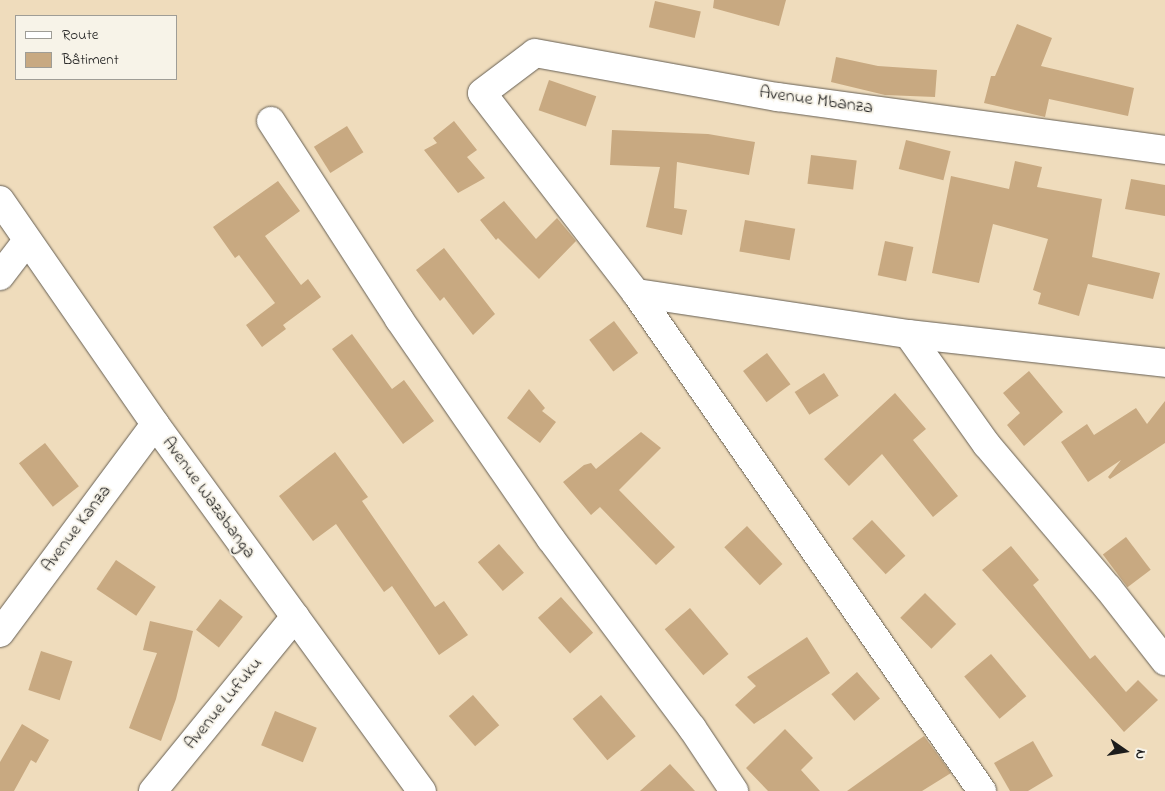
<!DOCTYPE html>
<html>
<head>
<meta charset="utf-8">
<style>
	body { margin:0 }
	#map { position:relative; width:1165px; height:791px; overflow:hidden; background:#efdcbc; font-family:"Indie Flower",sans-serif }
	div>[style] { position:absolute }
	.building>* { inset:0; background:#c8a981; transform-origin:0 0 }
	.roads { filter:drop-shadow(0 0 1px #665f54) drop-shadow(0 0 1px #665f54) }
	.minor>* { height:28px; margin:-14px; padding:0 14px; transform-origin:14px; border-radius:14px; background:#fff }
	.major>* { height:28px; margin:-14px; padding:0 14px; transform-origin:14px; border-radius:14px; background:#fff }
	span { translate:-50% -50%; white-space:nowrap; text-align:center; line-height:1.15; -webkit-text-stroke:4px #f7f3e8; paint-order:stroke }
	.street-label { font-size:18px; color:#1c1c1c }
	.legend { position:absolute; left:15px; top:15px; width:162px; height:65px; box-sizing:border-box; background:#f7f3e8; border:1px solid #9f9d96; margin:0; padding:6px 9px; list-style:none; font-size:15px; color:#1c1c1c }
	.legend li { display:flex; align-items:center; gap:10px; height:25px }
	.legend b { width:25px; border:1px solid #9f9d96 }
	.north { position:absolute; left:1100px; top:726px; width:50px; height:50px; -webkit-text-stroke:4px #f7f3e8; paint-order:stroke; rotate:103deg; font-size:14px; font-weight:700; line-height:20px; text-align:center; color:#1c1c1c }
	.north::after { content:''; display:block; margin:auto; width:18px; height:22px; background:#1c1c1c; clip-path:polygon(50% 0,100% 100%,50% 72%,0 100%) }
</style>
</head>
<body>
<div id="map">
	<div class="building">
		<div style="clip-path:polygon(714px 0,786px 0,779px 26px,713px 8px)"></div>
		<div style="left:655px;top:1px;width:47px;height:27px;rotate:13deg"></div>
		<div style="clip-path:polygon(1017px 24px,1052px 38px,1041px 66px,1134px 88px,1128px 116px,1049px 99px,1045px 117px,984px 103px,991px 76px,995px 76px)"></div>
		<div style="clip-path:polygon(836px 57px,878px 66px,937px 70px,935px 97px,885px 95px,831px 82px)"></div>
		<div style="left:549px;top:80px;width:50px;height:32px;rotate:19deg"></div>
		<div style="clip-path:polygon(454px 121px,477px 150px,467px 157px,485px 178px,458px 193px,424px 150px,437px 143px,433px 138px)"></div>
		<div style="left:347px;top:126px;width:31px;height:39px;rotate:58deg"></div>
		<div style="clip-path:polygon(612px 130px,708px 134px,755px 142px,749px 175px,677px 162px,674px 208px,687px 210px,682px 235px,646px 227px,660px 167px,610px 165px)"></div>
		<div style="left:906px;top:140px;width:46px;height:30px;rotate:14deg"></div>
		<div style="left:811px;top:155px;width:46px;height:29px;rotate:7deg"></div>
		<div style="clip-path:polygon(1015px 161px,1042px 167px,1037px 187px,1102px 199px,1092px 257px,1160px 273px,1153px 299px,1088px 284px,1079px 316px,1038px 304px,1041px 293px,1033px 290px,1048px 239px,993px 224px,979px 283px,932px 273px,951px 176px,1009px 189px)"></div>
		<div style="clip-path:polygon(1131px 179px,1165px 185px,1165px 216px,1125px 209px)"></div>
		<div style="clip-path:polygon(278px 181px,300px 211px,265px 236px,301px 285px,308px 279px,321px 297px,283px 325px,286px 329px,262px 347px,246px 325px,275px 303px,239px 255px,235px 258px,213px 227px)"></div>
		<div style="clip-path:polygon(504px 201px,536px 239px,557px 218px,576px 241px,539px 279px,498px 238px,496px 240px,480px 220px)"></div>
		<div style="left:745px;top:220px;width:51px;height:32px;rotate:10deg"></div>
		<div style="left:885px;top:241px;width:29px;height:35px;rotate:12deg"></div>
		<div style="clip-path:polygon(444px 248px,495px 314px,473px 335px,444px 297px,440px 301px,416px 270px)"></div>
		<div style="left:614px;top:321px;width:40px;height:31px;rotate:53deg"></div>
		<div style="clip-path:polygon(352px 334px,392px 389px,404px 380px,434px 421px,403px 444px,332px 349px)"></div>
		<div style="left:767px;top:353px;width:39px;height:30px;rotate:53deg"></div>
		<div style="clip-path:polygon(1029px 371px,1063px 412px,1024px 446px,1007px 425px,1020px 413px,1003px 393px)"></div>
		<div style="left:824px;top:373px;width:27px;height:35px;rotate:57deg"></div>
		<div style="clip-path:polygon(529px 389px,545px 408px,542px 411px,556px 422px,540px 443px,507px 418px)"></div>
		<div style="clip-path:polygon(895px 393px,926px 429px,913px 440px,958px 496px,933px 517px,882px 454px,849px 486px,824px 459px)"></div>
		<div style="clip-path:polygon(1165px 401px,1165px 443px,1110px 479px,1108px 477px,1121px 460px,1088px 482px,1061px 442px,1087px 424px,1094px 435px,1136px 408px,1147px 424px)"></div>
		<div style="clip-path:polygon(641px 432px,661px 448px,619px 490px,675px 547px,656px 565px,600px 507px,591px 515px,563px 482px,584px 465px,591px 463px,596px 469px)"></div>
		<div style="left:45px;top:443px;width:55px;height:33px;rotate:52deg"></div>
		<div style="clip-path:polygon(335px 452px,368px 497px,362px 501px,435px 607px,444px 601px,468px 635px,439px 655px,392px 586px,384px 592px,336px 524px,313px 541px,279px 496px)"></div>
		<div style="left:872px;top:520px;width:49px;height:27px;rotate:47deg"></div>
		<div style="left:747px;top:526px;width:52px;height:31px;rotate:47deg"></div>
		<div style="left:1126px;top:537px;width:41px;height:29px;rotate:53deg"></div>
		<div style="left:499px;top:544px;width:38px;height:28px;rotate:49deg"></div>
		<div style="clip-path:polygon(1011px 546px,1039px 580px,1033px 585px,1090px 659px,1095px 655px,1126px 692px,1138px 680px,1158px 700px,1124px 732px,982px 570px)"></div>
		<div style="left:116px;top:560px;width:48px;height:35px;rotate:34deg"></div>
		<div style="left:925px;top:593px;width:44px;height:35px;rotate:45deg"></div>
		<div style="left:561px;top:597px;width:48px;height:31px;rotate:48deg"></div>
		<div style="left:220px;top:599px;width:29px;height:39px;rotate:38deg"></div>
		<div style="left:690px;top:608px;width:60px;height:33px;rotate:50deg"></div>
		<div style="clip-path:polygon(150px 621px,193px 631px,176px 699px,161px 741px,129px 728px,157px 653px,143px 650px)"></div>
		<div style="clip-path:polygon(807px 637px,830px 673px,754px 724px,735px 705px,756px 686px,747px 677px)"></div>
		<div style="left:41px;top:651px;width:33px;height:41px;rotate:18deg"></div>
		<div style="left:991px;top:654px;width:55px;height:35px;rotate:50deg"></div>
		<div style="left:857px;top:672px;width:35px;height:34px;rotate:49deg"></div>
		<div style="left:473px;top:695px;width:40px;height:32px;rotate:49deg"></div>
		<div style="left:601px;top:695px;width:54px;height:37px;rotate:50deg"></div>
		<div style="left:275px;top:711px;width:45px;height:37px;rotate:22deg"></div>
		<div style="clip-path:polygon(22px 724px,49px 740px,36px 763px,31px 760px,14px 791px,0 791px,0 762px)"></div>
		<div style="clip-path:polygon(785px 729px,813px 758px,801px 770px,820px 791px,768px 791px,746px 768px)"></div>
		<div style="clip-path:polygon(924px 736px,951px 773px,922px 791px,847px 791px)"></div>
		<div style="clip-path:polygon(1033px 741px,1053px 776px,1028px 791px,1010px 791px,994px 763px)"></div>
		<div style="clip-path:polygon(670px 764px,695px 791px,640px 791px)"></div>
	</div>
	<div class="roads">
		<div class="minor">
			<div style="left:271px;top:121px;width:236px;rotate:57.1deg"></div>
			<div style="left:399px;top:319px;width:267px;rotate:55.4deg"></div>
			<div style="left:551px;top:539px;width:236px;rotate:53.3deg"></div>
			<div style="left:692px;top:728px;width:76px;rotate:56.3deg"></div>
			<div style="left:0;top:276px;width:43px;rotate:-52.6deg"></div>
			<div style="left:636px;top:293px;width:275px;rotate:8.6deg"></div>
			<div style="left:908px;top:334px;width:259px;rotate:6.4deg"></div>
			<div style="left:908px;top:334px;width:136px;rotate:54.6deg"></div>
			<div style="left:987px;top:445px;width:187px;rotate:49.8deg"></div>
			<div style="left:1108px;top:588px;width:93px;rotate:52deg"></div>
			<div style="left:0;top:633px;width:260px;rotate:-53.4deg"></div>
			<div style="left:153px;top:791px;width:225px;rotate:-50.8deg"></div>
			<div style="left:982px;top:791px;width:606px;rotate:-124.79deg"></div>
			<div style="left:636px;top:293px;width:252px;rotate:-127.6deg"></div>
			<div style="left:482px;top:93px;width:66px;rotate:-37deg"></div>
			<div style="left:535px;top:53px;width:247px;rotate:10.3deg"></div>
			<div style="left:778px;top:97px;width:391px;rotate:7.8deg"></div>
		</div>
		<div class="major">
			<div style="left:0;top:200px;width:272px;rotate:55.3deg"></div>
			<div style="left:155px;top:424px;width:454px;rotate:54deg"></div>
		</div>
	</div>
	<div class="street-label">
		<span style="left:816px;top:101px;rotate:8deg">Avenue Mbanza</span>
		<span style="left:208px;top:498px;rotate:54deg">Avenue Wazabanga</span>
		<span style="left:77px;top:529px;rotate:-53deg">Avenue Kanza</span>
		<span style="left:224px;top:704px;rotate:-51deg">Avenue Lufuku</span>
	</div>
	<ul class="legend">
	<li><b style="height:6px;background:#fff"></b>Route</li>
	<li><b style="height:14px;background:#c8a981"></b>Bâtiment</li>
	</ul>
	<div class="north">N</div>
</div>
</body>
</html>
